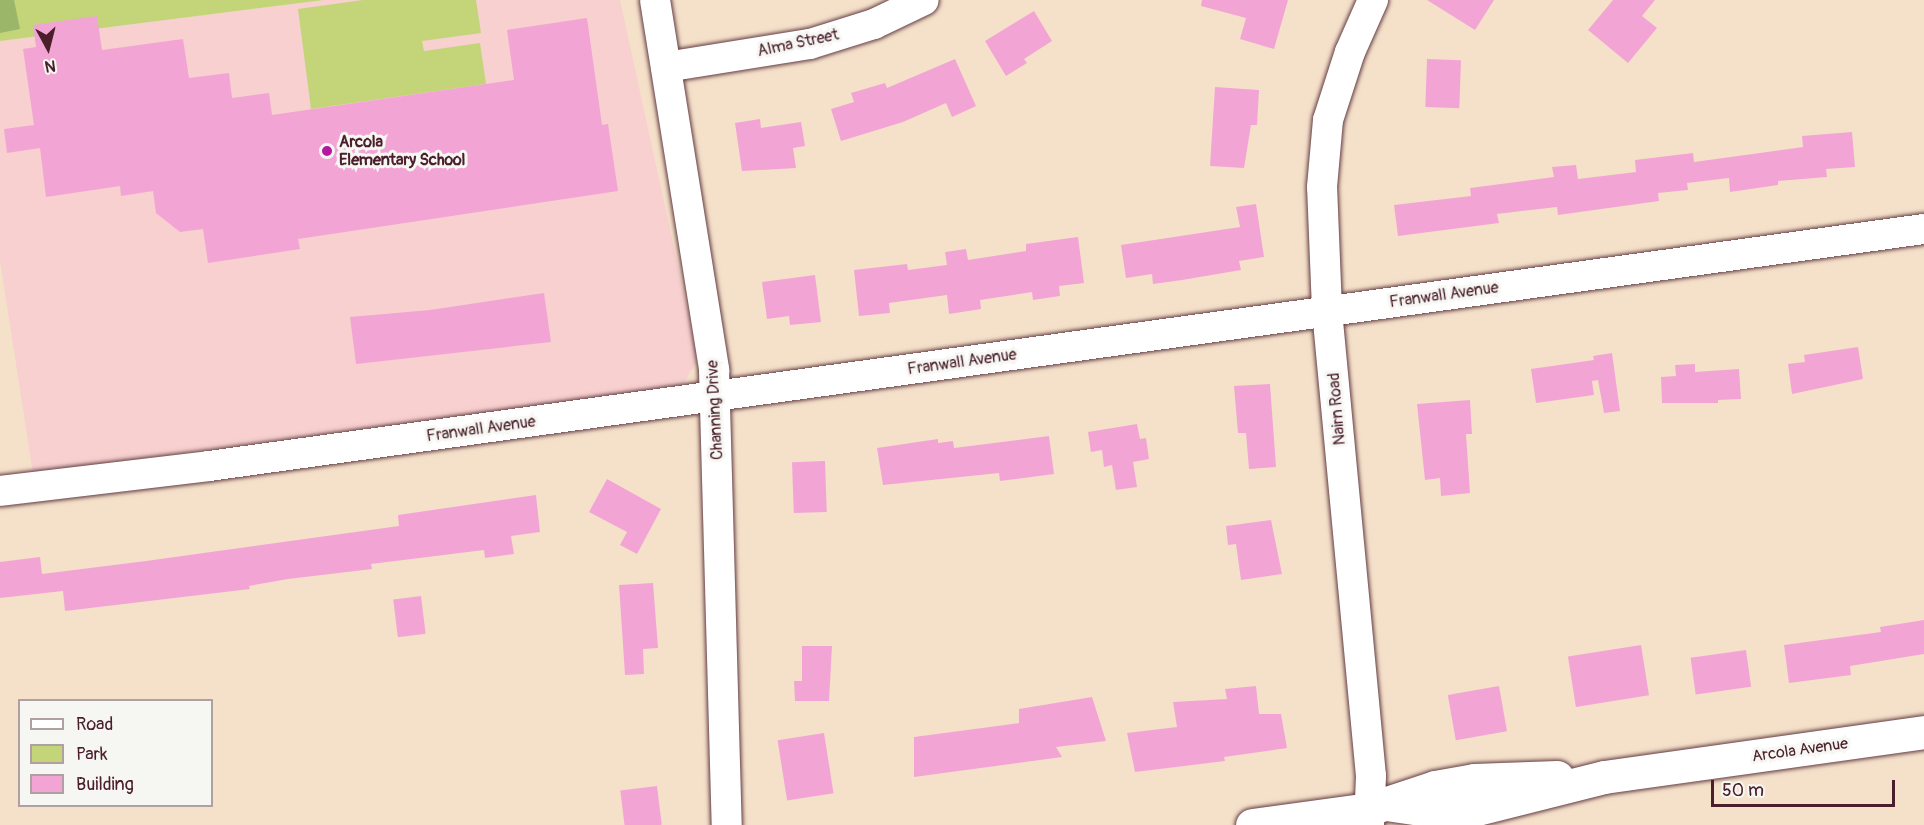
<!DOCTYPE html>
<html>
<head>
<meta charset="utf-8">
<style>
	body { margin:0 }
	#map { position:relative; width:1924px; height:825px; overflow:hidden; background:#f5e1ca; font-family:Pangolin,sans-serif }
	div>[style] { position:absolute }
	.built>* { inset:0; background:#f7d0cf }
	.green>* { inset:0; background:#c3d578 }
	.forest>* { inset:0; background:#9ab668 }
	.building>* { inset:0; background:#f2a5d5; transform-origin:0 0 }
	.roads { filter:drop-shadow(0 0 2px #643c43) drop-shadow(0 0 2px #643c43) }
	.minor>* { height:30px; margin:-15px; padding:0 15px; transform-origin:15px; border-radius:15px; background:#fff }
	.tertiary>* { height:33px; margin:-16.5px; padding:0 16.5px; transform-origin:16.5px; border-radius:16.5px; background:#fff }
	.dots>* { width:16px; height:16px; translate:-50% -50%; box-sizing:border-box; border:3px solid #f6f6f2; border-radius:50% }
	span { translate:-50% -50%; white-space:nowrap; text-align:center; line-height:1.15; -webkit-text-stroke:6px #f6f6f2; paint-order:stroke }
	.street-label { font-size:16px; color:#4a1f2b }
	.poi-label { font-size:16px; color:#4a1f2b; font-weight:700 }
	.left { translate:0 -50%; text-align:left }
	.legend { position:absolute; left:18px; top:699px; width:195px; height:108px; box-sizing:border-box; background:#f6f6f2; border:2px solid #b1a0a2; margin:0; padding:8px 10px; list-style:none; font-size:18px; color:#4a1f2b }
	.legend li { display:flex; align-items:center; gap:12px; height:30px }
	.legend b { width:30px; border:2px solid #b1a0a2 }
	.north { position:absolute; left:18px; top:18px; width:60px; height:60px; -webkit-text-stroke:4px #f6f6f2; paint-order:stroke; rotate:173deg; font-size:16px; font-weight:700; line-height:24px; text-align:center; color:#4a1f2b }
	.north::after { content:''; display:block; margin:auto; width:21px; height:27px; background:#4a1f2b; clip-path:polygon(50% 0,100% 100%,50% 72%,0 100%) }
	.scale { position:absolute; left:1711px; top:780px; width:184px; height:27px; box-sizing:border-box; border:3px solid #4a1f2b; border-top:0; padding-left:8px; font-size:18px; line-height:21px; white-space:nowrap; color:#4a1f2b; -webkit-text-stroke:4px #f6f6f2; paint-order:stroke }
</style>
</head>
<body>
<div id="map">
	<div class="built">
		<div style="clip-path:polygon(324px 0,620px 0,698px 358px,683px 385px,33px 473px,0 261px,0 41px)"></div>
	</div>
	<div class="green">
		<div style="clip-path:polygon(0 0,324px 0,0 41px)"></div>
		<div style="clip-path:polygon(363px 0,476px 0,481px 33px,422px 41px,424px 51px,480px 43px,486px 84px,311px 109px,298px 9px)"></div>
	</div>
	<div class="forest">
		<div style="clip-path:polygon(0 0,14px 0,20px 29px,0 33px)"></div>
	</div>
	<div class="building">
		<div style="clip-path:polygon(1202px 0,1288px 0,1274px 49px,1240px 39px,1246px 18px,1201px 6px)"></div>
		<div style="clip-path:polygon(1427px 0,1494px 0,1475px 30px)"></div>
		<div style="clip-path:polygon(1613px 0,1655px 0,1642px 16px,1657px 28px,1628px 63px,1588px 30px)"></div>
		<div style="clip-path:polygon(1034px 11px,1052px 41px,1024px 59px,1027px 63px,1006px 76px,985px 41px)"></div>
		<div style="clip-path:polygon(97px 16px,102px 50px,183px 39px,189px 78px,229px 73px,232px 98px,269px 93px,272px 115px,514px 80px,507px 30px,587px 18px,602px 125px,608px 124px,618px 191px,298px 239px,300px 249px,208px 263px,203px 229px,180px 232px,156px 213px,153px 191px,121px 196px,120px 186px,46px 197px,40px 148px,7px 153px,4px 129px,34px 125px,23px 49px,36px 47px,33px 25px)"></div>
		<div style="clip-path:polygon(955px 59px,976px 106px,952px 117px,946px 103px,903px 122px,841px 141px,831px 109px,854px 102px,851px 93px,885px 83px,887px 88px)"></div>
		<div style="left:1427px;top:59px;width:34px;height:48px;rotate:2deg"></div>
		<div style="clip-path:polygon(1215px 87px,1259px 90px,1257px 125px,1251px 125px,1244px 168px,1210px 166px)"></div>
		<div style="clip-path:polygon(760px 119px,761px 128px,801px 122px,805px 146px,793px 148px,796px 168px,742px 171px,735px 123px)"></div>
		<div style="clip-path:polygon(1852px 132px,1855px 167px,1826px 169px,1827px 177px,1778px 181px,1778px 185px,1730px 192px,1729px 178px,1687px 183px,1688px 190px,1658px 193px,1659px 201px,1558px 215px,1557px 207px,1497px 214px,1499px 223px,1398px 236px,1394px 205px,1471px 196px,1470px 188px,1554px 177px,1552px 167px,1576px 165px,1578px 179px,1636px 172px,1635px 160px,1693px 153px,1694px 162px,1803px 147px,1802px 136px)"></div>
		<div style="clip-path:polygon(1256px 204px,1264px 257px,1239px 261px,1241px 270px,1182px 280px,1153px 284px,1152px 274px,1126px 278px,1121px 245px,1240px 227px,1236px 207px)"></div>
		<div style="clip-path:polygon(1078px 237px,1084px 283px,1059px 286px,1060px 296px,1033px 300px,1032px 292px,980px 300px,981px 309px,949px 314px,947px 295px,889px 303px,890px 313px,859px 316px,854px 270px,907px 264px,908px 270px,947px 265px,945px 252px,966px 249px,968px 260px,1026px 251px,1026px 244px)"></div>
		<div style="clip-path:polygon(815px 275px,821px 322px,790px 325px,789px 316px,767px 319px,762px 282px)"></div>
		<div style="clip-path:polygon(544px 293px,551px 342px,356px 364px,350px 317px,430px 310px)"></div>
		<div style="clip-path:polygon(1858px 347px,1863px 379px,1792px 394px,1788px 364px,1805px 362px,1804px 355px)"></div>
		<div style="clip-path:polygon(1612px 353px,1620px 411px,1604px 413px,1598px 380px,1592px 381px,1594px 395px,1536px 403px,1531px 369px,1594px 360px,1593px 356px)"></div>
		<div style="clip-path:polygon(1695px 364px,1695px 372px,1739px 369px,1741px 399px,1718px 400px,1718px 403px,1662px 403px,1661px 377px,1676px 376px,1675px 365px)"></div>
		<div style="clip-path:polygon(1270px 384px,1276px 467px,1249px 469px,1246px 433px,1238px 433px,1234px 386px)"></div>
		<div style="clip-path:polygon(1470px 400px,1472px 434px,1466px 434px,1470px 493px,1441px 496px,1440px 478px,1425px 480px,1417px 404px)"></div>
		<div style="clip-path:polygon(1137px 424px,1140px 439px,1146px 438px,1149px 459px,1133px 462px,1137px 487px,1116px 490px,1112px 465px,1104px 467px,1102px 450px,1091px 452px,1088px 432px)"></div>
		<div style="clip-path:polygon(1049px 436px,1054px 474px,1000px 481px,999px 473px,883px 485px,877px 448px,938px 439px,938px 443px,953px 441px,954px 448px)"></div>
		<div style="left:825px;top:461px;width:51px;height:33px;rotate:88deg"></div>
		<div style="clip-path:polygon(607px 479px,661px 509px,637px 554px,620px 545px,627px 532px,589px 512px)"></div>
		<div style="clip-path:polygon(536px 495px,540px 532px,511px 536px,514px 554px,485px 558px,484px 550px,371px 564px,372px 569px,288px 579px,249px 586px,250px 589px,65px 611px,63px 591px,0 598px,0 562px,40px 557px,42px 574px,146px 561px,399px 526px,398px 515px)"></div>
		<div style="clip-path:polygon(1271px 520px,1282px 574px,1241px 580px,1236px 544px,1228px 545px,1226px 526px)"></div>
		<div style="clip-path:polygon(653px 583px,658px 648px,643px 649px,644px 674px,625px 675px,619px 585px)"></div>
		<div style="left:421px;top:596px;width:38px;height:28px;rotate:83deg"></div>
		<div style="clip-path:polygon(1924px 620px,1924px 654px,1850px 666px,1851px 675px,1789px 683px,1784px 645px,1881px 632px,1880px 627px)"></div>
		<div style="left:1641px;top:645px;width:51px;height:74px;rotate:81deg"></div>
		<div style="clip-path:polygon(802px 646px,832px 646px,829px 701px,795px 701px,794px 681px,802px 681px)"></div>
		<div style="left:1746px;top:650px;width:37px;height:56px;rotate:82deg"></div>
		<div style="clip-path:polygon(1256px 686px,1259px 714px,1281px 714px,1287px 748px,1224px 757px,1225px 761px,1135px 772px,1127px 733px,1177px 727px,1173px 702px,1227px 699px,1225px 689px)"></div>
		<div style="left:1499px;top:686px;width:46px;height:52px;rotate:80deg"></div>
		<div style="clip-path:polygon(1092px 697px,1106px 741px,1056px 747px,1062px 757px,914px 777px,914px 737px,1019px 723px,1019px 709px)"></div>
		<div style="left:824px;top:733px;width:61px;height:47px;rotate:81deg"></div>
		<div style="left:657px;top:786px;width:39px;height:37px;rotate:83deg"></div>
	</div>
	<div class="roads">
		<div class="minor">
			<div style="left:655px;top:0;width:375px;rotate:80.9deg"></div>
			<div style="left:714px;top:370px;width:455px;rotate:88.4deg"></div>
			<div style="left:666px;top:67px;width:146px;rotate:-9.1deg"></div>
			<div style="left:810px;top:44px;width:67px;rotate:-17.4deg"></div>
			<div style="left:874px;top:24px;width:55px;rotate:-25.6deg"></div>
			<div style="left:0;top:491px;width:210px;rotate:-6.8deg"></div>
			<div style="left:209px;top:466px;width:1731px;rotate:-7.87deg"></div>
			<div style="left:1369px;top:825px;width:49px;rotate:-87.7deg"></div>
			<div style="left:1371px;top:776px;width:468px;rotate:-95.4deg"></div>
			<div style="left:1327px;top:310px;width:123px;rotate:-92.3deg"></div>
			<div style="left:1322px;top:187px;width:67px;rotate:-84.9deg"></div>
			<div style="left:1328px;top:120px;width:71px;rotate:-72.1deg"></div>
			<div style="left:1350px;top:52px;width:57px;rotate:-66.1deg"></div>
		</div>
		<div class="tertiary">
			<div style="left:1386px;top:804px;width:55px;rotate:8.4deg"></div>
			<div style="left:1440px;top:812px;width:37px;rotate:-5deg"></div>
			<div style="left:1477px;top:809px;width:131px;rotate:-14.1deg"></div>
			<div style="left:1604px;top:777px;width:323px;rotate:-8deg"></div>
			<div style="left:1252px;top:825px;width:118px;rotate:-7.8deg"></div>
			<div style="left:1369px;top:809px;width:70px;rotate:-18.4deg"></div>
			<div style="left:1435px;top:787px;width:40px;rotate:-10deg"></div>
			<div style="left:1474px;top:780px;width:83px;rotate:-2.1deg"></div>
		</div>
	</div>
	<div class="dots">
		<div style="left:327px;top:151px;background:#b5179e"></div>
	</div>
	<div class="street-label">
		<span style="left:798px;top:43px;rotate:-12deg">Alma Street</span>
		<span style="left:1444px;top:295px;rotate:-8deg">Franwall Avenue</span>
		<span style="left:962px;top:362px;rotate:-8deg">Franwall Avenue</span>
		<span style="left:1337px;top:409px;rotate:-95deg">Nairn Road</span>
		<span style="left:715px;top:410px;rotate:-93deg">Channing Drive</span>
		<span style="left:481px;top:429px;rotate:-8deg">Franwall Avenue</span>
		<span style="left:1800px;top:750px;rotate:-8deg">Arcola Avenue</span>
	</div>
	<div class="poi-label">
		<span class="left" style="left:339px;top:151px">Arcola<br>Elementary School</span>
	</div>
	<ul class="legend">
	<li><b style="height:8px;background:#fff"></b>Road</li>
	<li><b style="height:16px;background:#c3d578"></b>Park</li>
	<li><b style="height:16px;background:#f2a5d5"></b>Building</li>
	</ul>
	<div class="north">N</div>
	<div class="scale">50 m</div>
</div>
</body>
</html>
